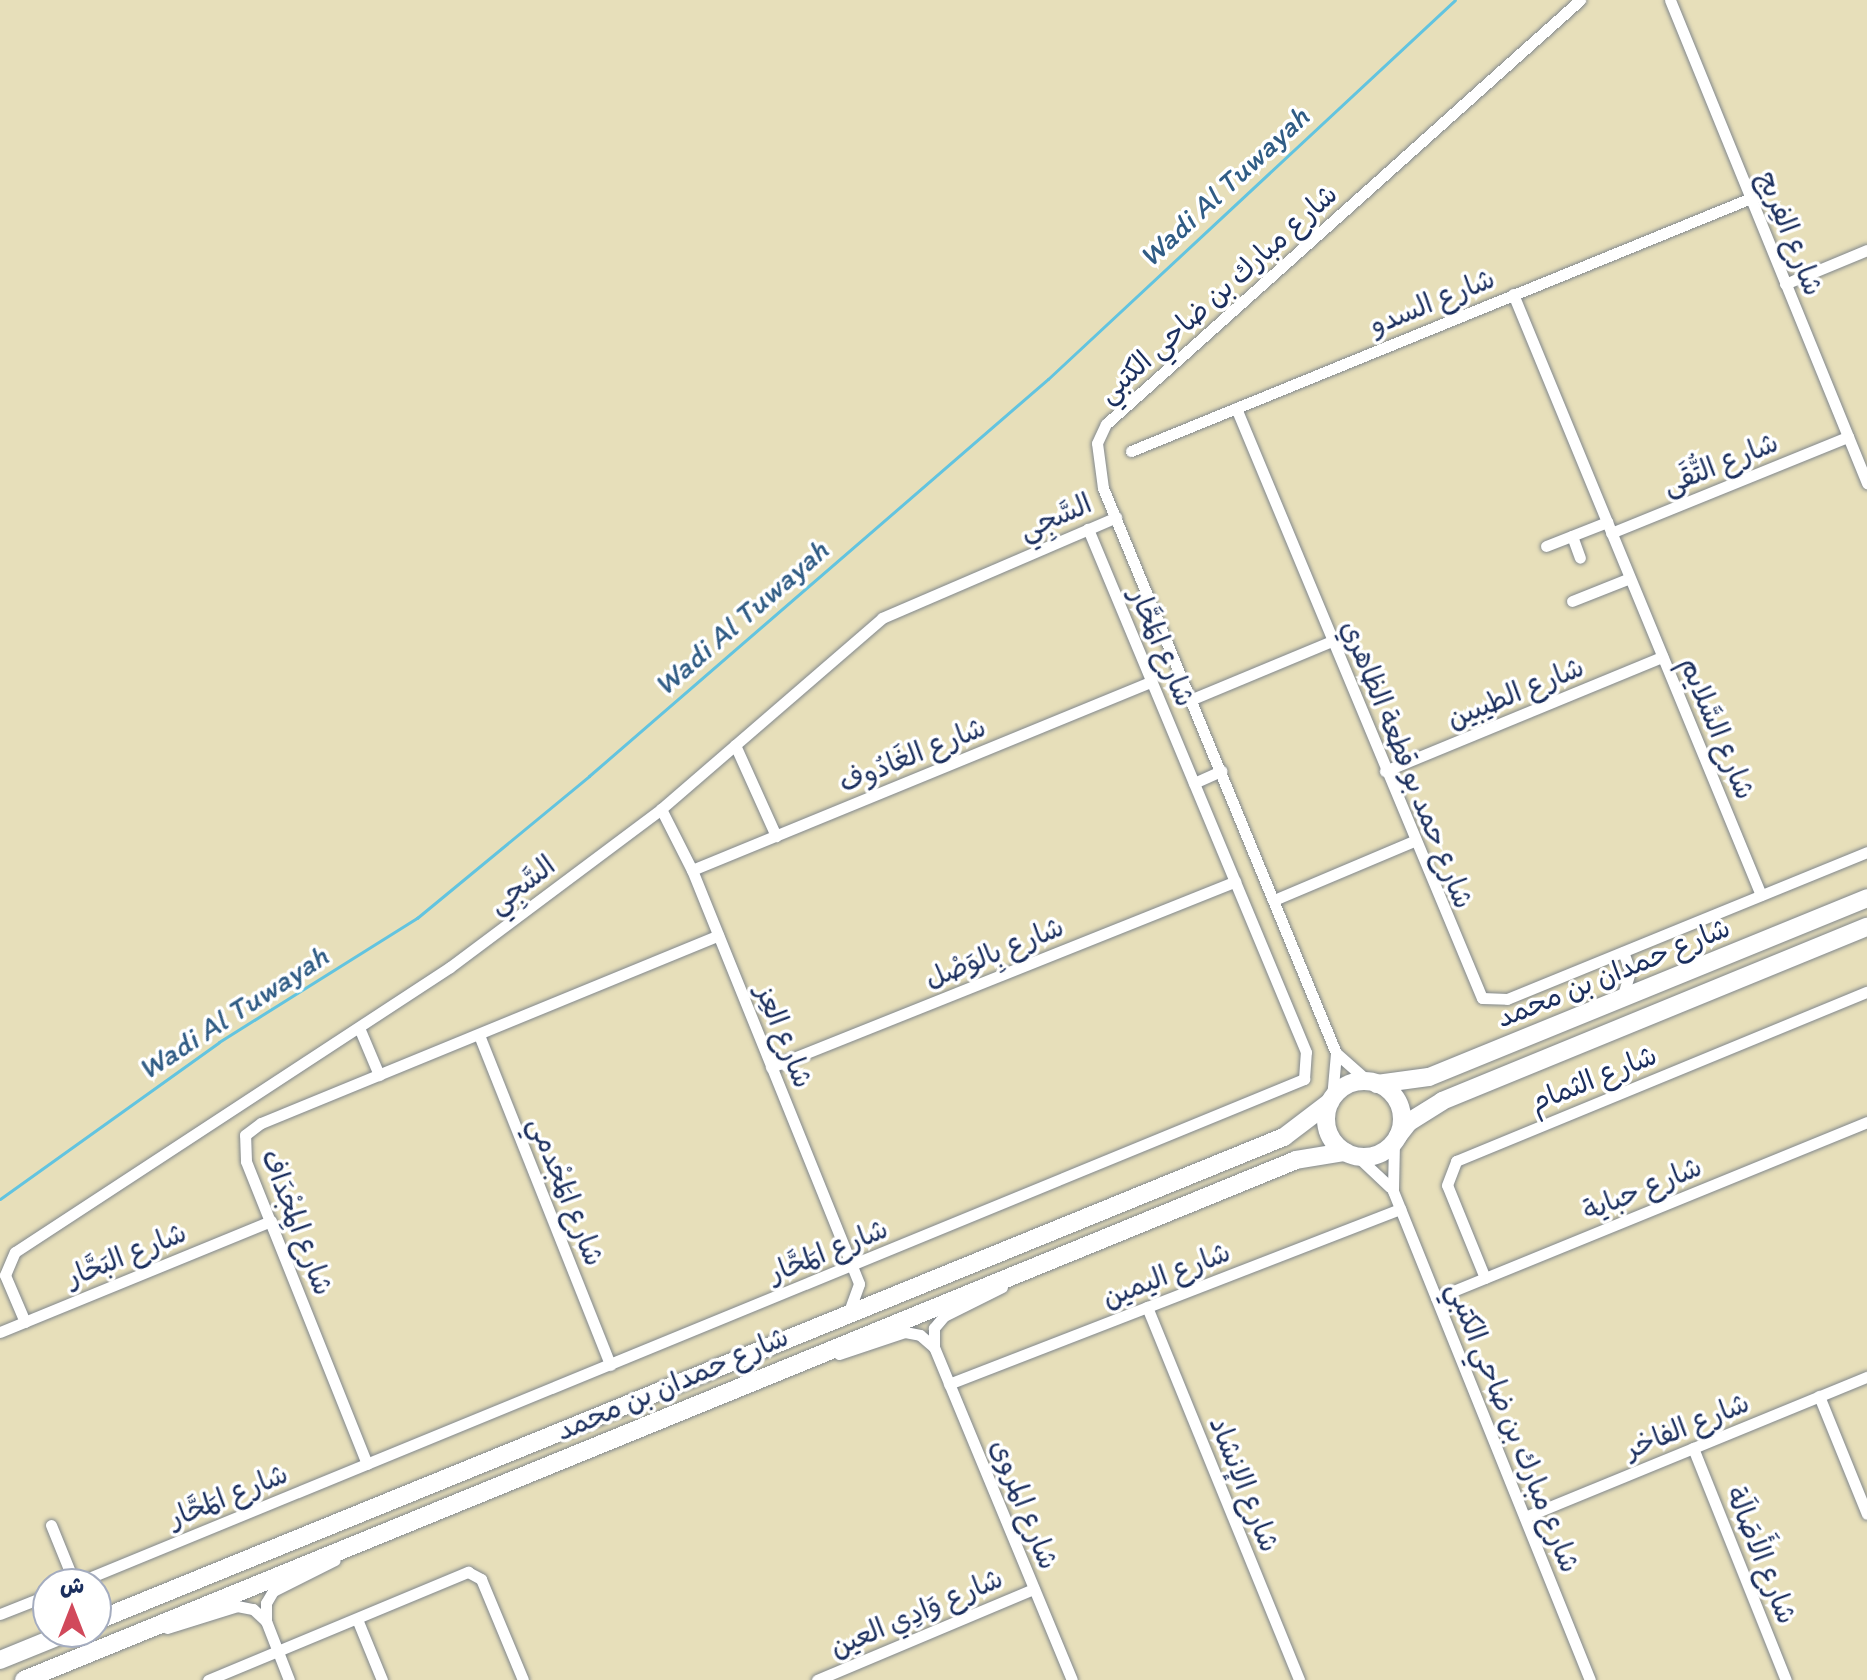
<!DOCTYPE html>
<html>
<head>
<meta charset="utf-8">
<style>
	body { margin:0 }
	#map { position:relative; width:1867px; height:1680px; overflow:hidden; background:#e7dfba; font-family:Itim,"Playpen Sans Arabic",sans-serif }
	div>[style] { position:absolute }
	.stream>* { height:3px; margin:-1.5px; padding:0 1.5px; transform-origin:1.5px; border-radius:1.5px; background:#62c4e0 }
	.roads { filter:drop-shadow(0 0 2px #81878c) drop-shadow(0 0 2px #81878c) }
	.street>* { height:11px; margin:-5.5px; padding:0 5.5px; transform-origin:5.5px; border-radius:5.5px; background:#fff }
	.primary>* { height:18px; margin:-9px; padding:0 9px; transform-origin:9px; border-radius:9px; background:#fff }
	.primary>.ring { margin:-9px; padding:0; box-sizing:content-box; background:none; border:18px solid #fff; border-radius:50% }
	span { translate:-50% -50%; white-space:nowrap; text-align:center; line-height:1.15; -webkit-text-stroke:7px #fff; paint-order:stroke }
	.street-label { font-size:28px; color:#1b2f5e }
	.water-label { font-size:30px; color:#305c85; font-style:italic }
	.north { position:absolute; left:32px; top:1568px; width:80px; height:80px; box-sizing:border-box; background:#fff; border:2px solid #a4acbf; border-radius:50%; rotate:0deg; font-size:22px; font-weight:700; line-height:32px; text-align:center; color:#1b2f5e }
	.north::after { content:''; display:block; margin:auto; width:28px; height:36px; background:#d1495b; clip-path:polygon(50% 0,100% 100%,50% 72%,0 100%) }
</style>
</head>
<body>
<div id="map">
	<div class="stream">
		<div style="left:0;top:1199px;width:269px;rotate:-35.6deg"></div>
		<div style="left:219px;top:1042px;width:234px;rotate:-32.1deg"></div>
		<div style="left:417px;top:918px;width:223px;rotate:-39.5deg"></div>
		<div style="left:589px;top:776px;width:607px;rotate:-40.86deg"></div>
		<div style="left:1048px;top:379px;width:556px;rotate:-42.96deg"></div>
	</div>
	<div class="roads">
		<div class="street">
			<div style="left:1670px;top:0;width:522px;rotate:67.81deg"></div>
			<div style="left:1785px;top:284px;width:89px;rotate:-22.5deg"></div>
			<div style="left:1513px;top:294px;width:650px;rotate:67.58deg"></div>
			<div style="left:1236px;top:408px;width:639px;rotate:67.37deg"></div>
			<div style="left:1482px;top:998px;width:25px;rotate:2deg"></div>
			<div style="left:1507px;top:999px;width:389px;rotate:-22.2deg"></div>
			<div style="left:1131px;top:451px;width:670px;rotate:-22.2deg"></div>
			<div style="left:1611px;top:533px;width:256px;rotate:-22.1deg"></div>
			<div style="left:1572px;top:536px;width:23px;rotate:70deg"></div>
			<div style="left:1546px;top:546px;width:66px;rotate:-21.5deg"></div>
			<div style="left:1572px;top:601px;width:62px;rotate:-21.6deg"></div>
			<div style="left:1190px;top:700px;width:154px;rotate:-22.6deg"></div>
			<div style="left:735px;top:745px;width:100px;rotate:65.7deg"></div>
			<div style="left:1385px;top:771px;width:300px;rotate:-22.4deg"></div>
			<div style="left:1194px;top:783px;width:30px;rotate:-24deg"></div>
			<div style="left:661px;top:809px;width:68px;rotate:63.1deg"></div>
			<div style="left:692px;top:870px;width:446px;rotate:68deg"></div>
			<div style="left:859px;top:1284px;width:30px;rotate:110deg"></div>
			<div style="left:692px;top:870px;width:496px;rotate:-22.3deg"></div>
			<div style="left:1274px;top:900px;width:152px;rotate:-22.9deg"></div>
			<div style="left:1622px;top:998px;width:28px;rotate:-73deg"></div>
			<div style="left:1630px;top:971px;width:20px;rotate:-110deg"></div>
			<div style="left:360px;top:1030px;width:49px;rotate:67.1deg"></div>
			<div style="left:479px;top:1035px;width:355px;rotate:68.3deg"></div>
			<div style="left:1336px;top:1053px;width:44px;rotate:41.3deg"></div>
			<div style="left:771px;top:1067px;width:500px;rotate:-21.8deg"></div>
			<div style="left:1332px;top:1098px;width:45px;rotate:-84.9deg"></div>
			<div style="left:1336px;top:1053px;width:611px;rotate:-112.41deg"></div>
			<div style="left:1103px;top:488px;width:45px;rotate:-97.6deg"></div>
			<div style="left:1097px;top:443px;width:21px;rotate:-65deg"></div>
			<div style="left:1106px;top:424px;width:636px;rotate:-41.81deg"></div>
			<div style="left:1394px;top:1142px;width:49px;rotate:91.2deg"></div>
			<div style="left:1393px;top:1191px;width:527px;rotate:68.06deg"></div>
			<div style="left:1358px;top:1157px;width:44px;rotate:43.2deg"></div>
			<div style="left:1485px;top:1278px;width:100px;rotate:-112.2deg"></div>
			<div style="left:1447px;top:1185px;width:26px;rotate:-69deg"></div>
			<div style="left:1456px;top:1161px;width:444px;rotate:-22.4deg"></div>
			<div style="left:1002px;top:1287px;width:65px;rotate:153.4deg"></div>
			<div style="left:944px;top:1316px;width:16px;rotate:130deg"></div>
			<div style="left:934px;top:1328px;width:19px;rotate:90deg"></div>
			<div style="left:934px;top:1347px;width:360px;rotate:67.5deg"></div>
			<div style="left:1436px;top:1298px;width:466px;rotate:-22.2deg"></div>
			<div style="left:1147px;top:1307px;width:403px;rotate:67.8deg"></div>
			<div style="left:25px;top:1322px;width:51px;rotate:-113.1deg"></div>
			<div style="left:5px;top:1275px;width:25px;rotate:-67deg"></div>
			<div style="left:15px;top:1252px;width:520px;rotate:-33.23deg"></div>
			<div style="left:450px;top:967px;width:264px;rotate:-36.8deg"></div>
			<div style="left:661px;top:809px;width:292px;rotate:-40.8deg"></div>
			<div style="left:882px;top:618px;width:255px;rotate:-23.3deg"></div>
			<div style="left:0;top:1332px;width:293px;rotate:-22.3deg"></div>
			<div style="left:839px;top:1354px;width:70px;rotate:-18.4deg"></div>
			<div style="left:905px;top:1332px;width:15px;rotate:11deg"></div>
			<div style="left:920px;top:1335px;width:18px;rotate:41deg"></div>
			<div style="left:949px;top:1384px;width:484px;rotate:-21.2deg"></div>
			<div style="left:1819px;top:1396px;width:127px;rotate:67.9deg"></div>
			<div style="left:1693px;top:1448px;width:250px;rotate:68.2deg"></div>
			<div style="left:367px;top:1464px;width:326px;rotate:-111.8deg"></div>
			<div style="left:246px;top:1161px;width:26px;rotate:-92deg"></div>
			<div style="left:245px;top:1135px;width:20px;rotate:-37deg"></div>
			<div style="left:261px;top:1123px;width:494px;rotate:-22.3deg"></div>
			<div style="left:1525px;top:1517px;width:370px;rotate:-22.3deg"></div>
			<div style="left:51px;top:1525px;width:64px;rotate:67.9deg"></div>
			<div style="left:74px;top:1584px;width:1330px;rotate:-22.32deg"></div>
			<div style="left:1304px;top:1079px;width:27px;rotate:-86deg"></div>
			<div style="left:1306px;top:1052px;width:567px;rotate:-112.63deg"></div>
			<div style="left:0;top:1614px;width:52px;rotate:-21.6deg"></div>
			<div style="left:357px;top:1619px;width:66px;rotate:67.7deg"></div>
			<div style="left:167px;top:1628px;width:73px;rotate:-17.4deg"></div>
			<div style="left:237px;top:1606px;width:16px;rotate:11deg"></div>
			<div style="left:253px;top:1609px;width:18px;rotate:43deg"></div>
			<div style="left:208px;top:1680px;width:282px;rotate:-22.6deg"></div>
			<div style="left:468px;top:1572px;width:15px;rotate:28deg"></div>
			<div style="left:481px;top:1579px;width:109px;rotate:67.4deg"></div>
			<div style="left:289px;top:1680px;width:63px;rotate:-111.3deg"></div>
			<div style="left:266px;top:1621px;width:18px;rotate:-90deg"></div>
			<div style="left:266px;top:1603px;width:14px;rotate:-60deg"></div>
			<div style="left:273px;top:1591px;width:69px;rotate:-26.6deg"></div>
			<div style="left:817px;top:1680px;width:235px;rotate:-22.8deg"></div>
		</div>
		<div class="primary">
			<div class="ring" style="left:1326px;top:1081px;width:58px;height:58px"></div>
			<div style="left:1377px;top:1084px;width:52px;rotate:-7.7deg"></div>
			<div style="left:1429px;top:1077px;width:473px;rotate:-22.2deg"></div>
			<div style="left:1398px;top:1136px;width:18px;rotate:-52deg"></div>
			<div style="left:1409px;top:1122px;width:39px;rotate:-32deg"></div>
			<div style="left:1442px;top:1101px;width:459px;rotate:-22.3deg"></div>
			<div style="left:96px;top:1621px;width:1283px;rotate:-22.17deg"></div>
			<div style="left:1284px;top:1137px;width:58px;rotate:-37.3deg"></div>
			<div style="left:0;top:1660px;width:74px;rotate:-22.1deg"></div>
			<div style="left:24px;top:1680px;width:1374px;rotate:-22.23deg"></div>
			<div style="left:1296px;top:1160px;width:50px;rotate:-9.3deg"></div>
		</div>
	</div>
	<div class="street-label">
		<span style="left:1791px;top:233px;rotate:68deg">شارع الفِريج</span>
		<span style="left:1217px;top:293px;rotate:-42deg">شارع مبارك بن ضاحي الكتبي</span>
		<span style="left:1432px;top:301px;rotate:-22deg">شارع السدو</span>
		<span style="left:1720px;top:463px;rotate:-22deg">شارع التُّقَى</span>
		<span style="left:1055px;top:516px;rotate:-23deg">السَّجِي</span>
		<span style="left:1163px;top:647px;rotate:67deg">شارع المَحَّار</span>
		<span style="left:1515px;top:692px;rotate:-22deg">شارع الطيبين</span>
		<span style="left:1718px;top:728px;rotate:67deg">شارع السَّلايم</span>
		<span style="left:912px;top:754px;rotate:-22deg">شارع الغَادُوف</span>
		<span style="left:1408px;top:764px;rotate:68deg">شارع حمد بو قطعة الظاهري</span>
		<span style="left:521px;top:884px;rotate:-37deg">السَّجِي</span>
		<span style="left:994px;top:952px;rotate:-22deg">شارع بِالوَصْل</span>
		<span style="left:1613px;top:972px;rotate:-22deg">شارع حمدان بن محمد</span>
		<span style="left:785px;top:1036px;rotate:68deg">شارع العِز</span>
		<span style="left:1593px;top:1078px;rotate:-22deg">شارع الثمام</span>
		<span style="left:1642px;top:1188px;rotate:-22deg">شارع حباية</span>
		<span style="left:567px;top:1191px;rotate:68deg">شارع المَجْدمي</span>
		<span style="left:298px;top:1222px;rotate:69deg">شارع المِجْدَاف</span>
		<span style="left:828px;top:1250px;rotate:-22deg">شارع المَحَّار</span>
		<span style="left:126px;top:1254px;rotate:-22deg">شارع البَحَّار</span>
		<span style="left:1166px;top:1274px;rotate:-21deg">شارع اليمين</span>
		<span style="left:672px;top:1383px;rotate:-23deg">شارع حمدان بن محمد</span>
		<span style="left:1687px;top:1425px;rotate:-22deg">شارع الفاخر</span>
		<span style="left:1514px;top:1427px;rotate:68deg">شارع مبارك بن ضاحي الكتبي</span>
		<span style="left:1245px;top:1484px;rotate:68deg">شارع الإنشاد</span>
		<span style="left:228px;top:1495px;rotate:-22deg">شارع المَحَّار</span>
		<span style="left:1025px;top:1504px;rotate:68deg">شارع المروى</span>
		<span style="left:1762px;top:1555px;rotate:68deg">شارع الأَصَالَة</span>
		<span style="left:916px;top:1612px;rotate:-23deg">شارع وَادِي العين</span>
	</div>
	<div class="water-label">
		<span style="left:1224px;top:187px;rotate:-43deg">Wadi Al Tuwayah</span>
		<span style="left:741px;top:618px;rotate:-41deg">Wadi Al Tuwayah</span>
		<span style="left:233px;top:1013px;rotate:-33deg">Wadi Al Tuwayah</span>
	</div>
	<div class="north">ش</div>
</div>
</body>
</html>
